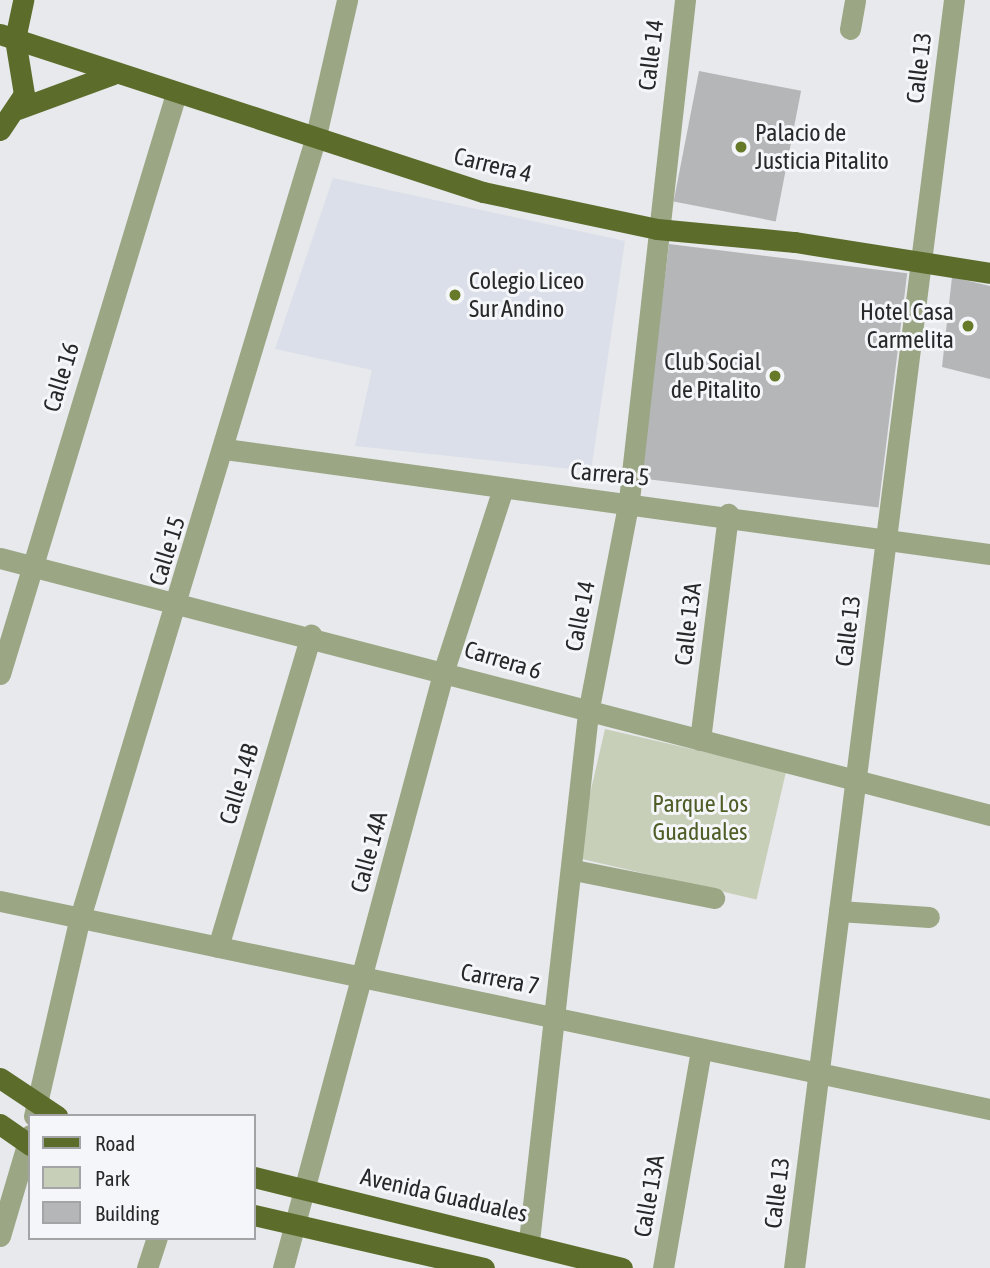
<!DOCTYPE html>
<html>
<head>
<meta charset="utf-8">
<style>
	body { margin:0 }
	#map { position:relative; width:990px; height:1268px; overflow:hidden; background:#e8e9ec; font-family:"Asap Condensed",sans-serif }
	div>[style] { position:absolute }
	.built>* { inset:0; background:#dbdfe9 }
	.green>* { inset:0; background:#c8cfb9; transform-origin:0 0 }
	.building>* { inset:0; background:#b5b6b8; transform-origin:0 0 }
	.minor>* { height:21px; margin:-10.5px; padding:0 10.5px; transform-origin:10.5px; border-radius:10.5px; background:#9ba684 }
	.major>* { height:21px; margin:-10.5px; padding:0 10.5px; transform-origin:10.5px; border-radius:10.5px; background:#5c6d2b }
	.dots>* { width:19px; height:19px; translate:-50% -50%; box-sizing:border-box; border:4px solid #f5f6f9; border-radius:50% }
	span { translate:-50% -50%; white-space:nowrap; text-align:center; line-height:1.15; -webkit-text-stroke:6px #f5f6f9; paint-order:stroke }
	.street-label { font-size:24px; color:#272829 }
	.poi-label { font-size:24px; color:#272829 }
	.left { translate:0 -50%; text-align:left }
	.right { translate:-100% -50%; text-align:right }
	.park-label { font-size:24px; color:#4f5d27 }
	.legend { position:absolute; left:28px; top:1114px; width:228px; height:126px; box-sizing:border-box; background:#f5f6f9; border:2px solid #a3a4a6; margin:0; padding:9px 12px; list-style:none; font-size:21px; color:#272829 }
	.legend li { display:flex; align-items:center; gap:14px; height:35px }
	.legend b { width:35px; border:2px solid #a3a4a6 }
</style>
</head>
<body>
<div id="map">
	<div class="built">
		<div style="clip-path:polygon(333px 178px,625px 241px,591px 471px,355px 446px,372px 370px,275px 349px)"></div>
	</div>
	<div class="green">
		<div style="left:605px;top:729px;width:186px;height:132px;rotate:13deg"></div>
	</div>
	<div class="building">
		<div style="left:699px;top:71px;width:104px;height:133px;rotate:11deg"></div>
		<div style="left:669px;top:244px;width:240px;height:236px;rotate:7deg"></div>
		<div style="clip-path:polygon(952px 277px,990px 286px,990px 379px,942px 367px)"></div>
	</div>
	<div class="minor">
		<div style="left:850px;top:29px;width:29px;rotate:-80deg"></div>
		<div style="left:225px;top:449px;width:772px;rotate:7.82deg"></div>
		<div style="left:0;top:558px;width:1023px;rotate:14.55deg"></div>
		<div style="left:0;top:674px;width:603px;rotate:-73.13deg"></div>
		<div style="left:700px;top:740px;width:228px;rotate:-82.9deg"></div>
		<div style="left:574px;top:870px;width:143px;rotate:11.3deg"></div>
		<div style="left:0;top:901px;width:1012px;rotate:11.87deg"></div>
		<div style="left:839px;top:911px;width:90px;rotate:3.8deg"></div>
		<div style="left:218px;top:947px;width:326px;rotate:-73.4deg"></div>
		<div style="left:34px;top:1116px;width:200px;rotate:-77deg"></div>
		<div style="left:79px;top:921px;width:816px;rotate:-73.19deg"></div>
		<div style="left:315px;top:140px;width:144px;rotate:-77.1deg"></div>
		<div style="left:0;top:1236px;width:105px;rotate:-73.5deg"></div>
		<div style="left:529px;top:1241px;width:531px;rotate:-83.62deg"></div>
		<div style="left:588px;top:713px;width:217px;rotate:-79.1deg"></div>
		<div style="left:629px;top:500px;width:503px;rotate:-83.61deg"></div>
		<div style="left:147px;top:1268px;width:32px;rotate:-72deg"></div>
		<div style="left:283px;top:1268px;width:619px;rotate:-74.93deg"></div>
		<div style="left:444px;top:670px;width:187px;rotate:-72deg"></div>
		<div style="left:663px;top:1268px;width:221px;rotate:-80.1deg"></div>
		<div style="left:794px;top:1268px;width:1278px;rotate:-82.81deg"></div>
	</div>
	<div class="major">
		<div style="left:0;top:34px;width:508px;rotate:18.11deg"></div>
		<div style="left:483px;top:192px;width:178px;rotate:12deg"></div>
		<div style="left:657px;top:229px;width:139px;rotate:5.4deg"></div>
		<div style="left:795px;top:242px;width:197px;rotate:9deg"></div>
		<div style="left:18px;top:109px;width:101px;rotate:-20.2deg"></div>
		<div style="left:0;top:130px;width:43px;rotate:-56.3deg"></div>
		<div style="left:24px;top:94px;width:56px;rotate:-99.3deg"></div>
		<div style="left:15px;top:39px;width:40px;rotate:-78deg"></div>
		<div style="left:0;top:1078px;width:69px;rotate:33.7deg"></div>
		<div style="left:0;top:1124px;width:37px;rotate:35deg"></div>
		<div style="left:254px;top:1177px;width:379px;rotate:13.9deg"></div>
		<div style="left:254px;top:1215px;width:236px;rotate:13deg"></div>
	</div>
	<div class="dots">
		<div style="left:741px;top:147px;background:#667a2a"></div>
		<div style="left:455px;top:295px;background:#667a2a"></div>
		<div style="left:968px;top:326px;background:#667a2a"></div>
		<div style="left:775px;top:376px;background:#667a2a"></div>
	</div>
	<div class="street-label">
		<span style="left:651px;top:55px;rotate:-83deg">Calle 14</span>
		<span style="left:919px;top:68px;rotate:-83deg">Calle 13</span>
		<span style="left:493px;top:165px;rotate:14deg">Carrera 4</span>
		<span style="left:61px;top:377px;rotate:-73deg">Calle 16</span>
		<span style="left:610px;top:474px;rotate:5deg">Carrera 5</span>
		<span style="left:167px;top:551px;rotate:-73deg">Calle 15</span>
		<span style="left:580px;top:616px;rotate:-79deg">Calle 14</span>
		<span style="left:688px;top:624px;rotate:-83deg">Calle 13A</span>
		<span style="left:848px;top:631px;rotate:-83deg">Calle 13</span>
		<span style="left:503px;top:660px;rotate:17deg">Carrera 6</span>
		<span style="left:239px;top:784px;rotate:-73deg">Calle 14B</span>
		<span style="left:369px;top:852px;rotate:-75deg">Calle 14A</span>
		<span style="left:500px;top:979px;rotate:11deg">Carrera 7</span>
		<span style="left:777px;top:1193px;rotate:-83deg">Calle 13</span>
		<span style="left:444px;top:1195px;rotate:13deg">Avenida Guaduales</span>
		<span style="left:649px;top:1196px;rotate:-80deg">Calle 13A</span>
	</div>
	<div class="poi-label">
		<span class="left" style="left:755px;top:147px">Palacio de<br>Justicia Pitalito</span>
		<span class="left" style="left:469px;top:295px">Colegio Liceo<br>Sur Andino</span>
		<span class="right" style="left:954px;top:326px">Hotel Casa<br>Carmelita</span>
		<span class="right" style="left:761px;top:376px">Club Social<br>de Pitalito</span>
	</div>
	<div class="park-label">
		<span style="left:700px;top:818px">Parque Los<br>Guaduales</span>
	</div>
	<ul class="legend">
	<li><b style="height:9px;background:#5c6d2b"></b>Road</li>
	<li><b style="height:19px;background:#c8cfb9"></b>Park</li>
	<li><b style="height:19px;background:#b5b6b8"></b>Building</li>
	</ul>
</div>
</body>
</html>
